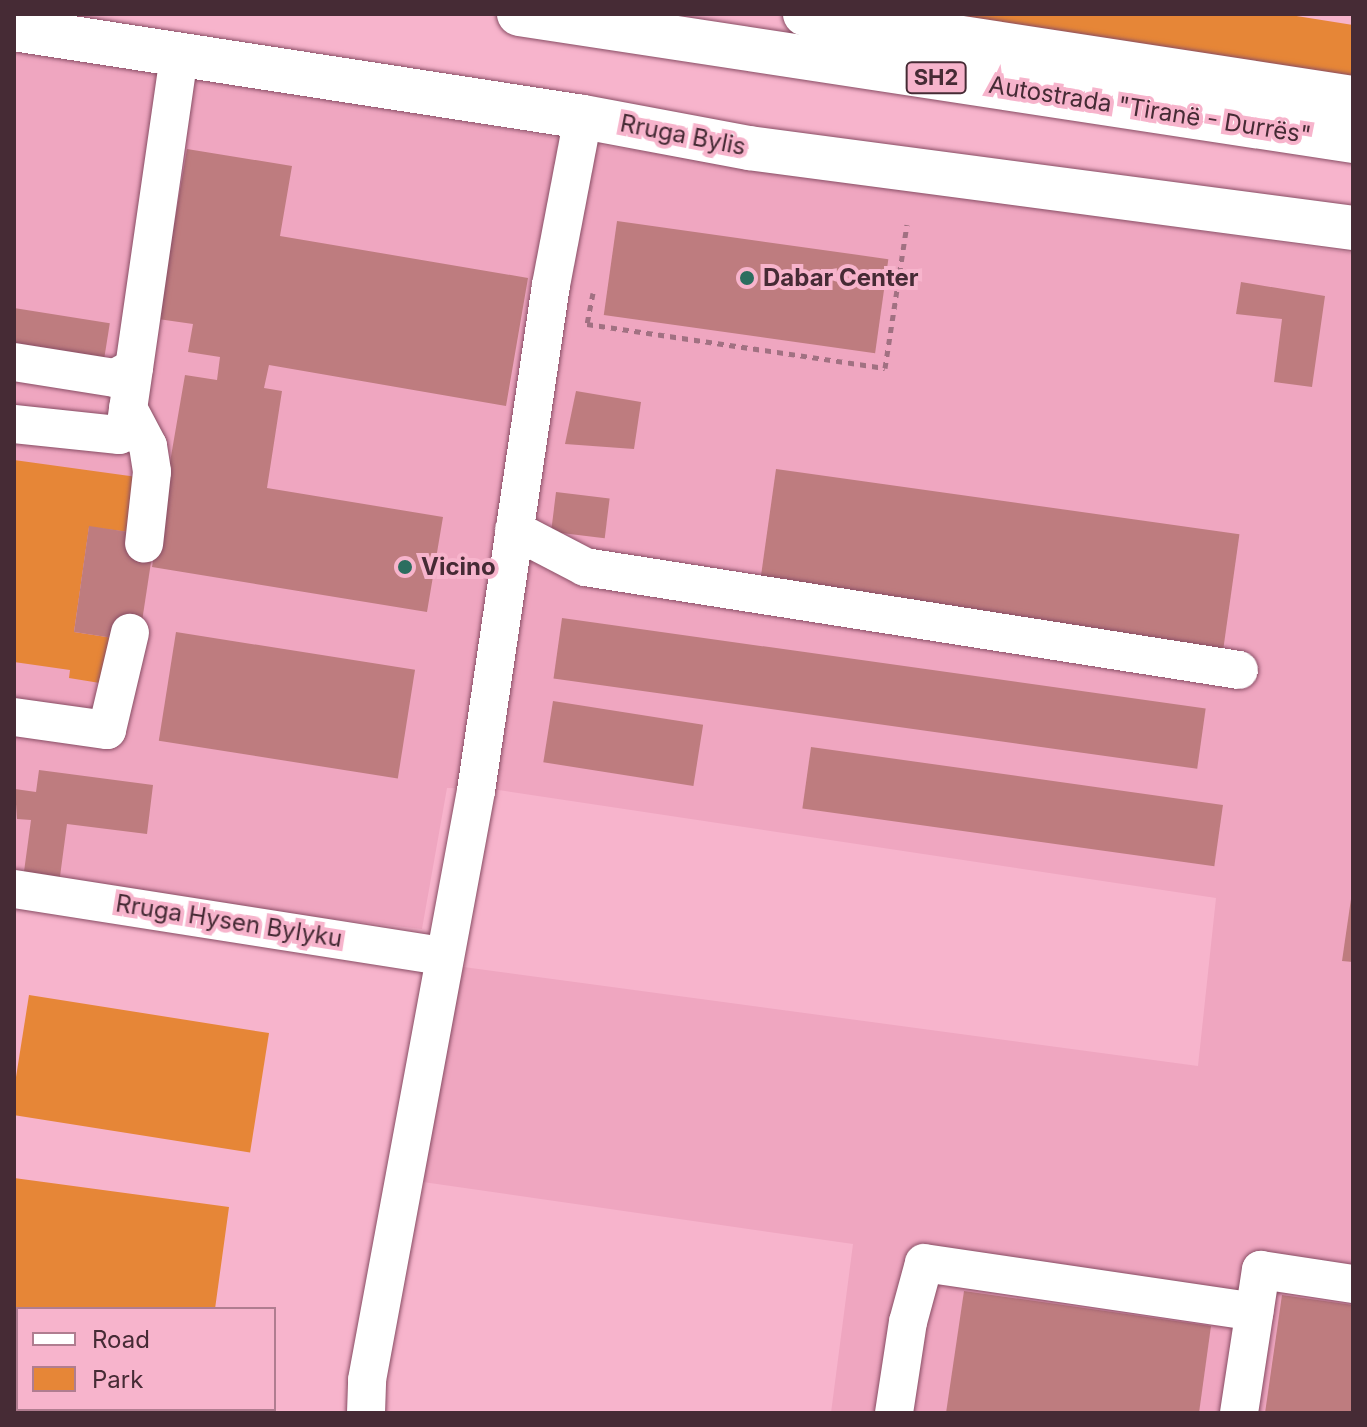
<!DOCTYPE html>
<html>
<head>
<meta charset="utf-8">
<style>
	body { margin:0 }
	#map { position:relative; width:1367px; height:1427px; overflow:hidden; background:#f7b4cc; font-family:Inter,sans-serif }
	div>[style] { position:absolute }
	.built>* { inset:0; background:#efa6c0 }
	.green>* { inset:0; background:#e68637; transform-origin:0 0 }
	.building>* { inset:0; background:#be7c7f; transform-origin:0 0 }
	.path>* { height:5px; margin-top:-2.5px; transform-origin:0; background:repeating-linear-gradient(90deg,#a17182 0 6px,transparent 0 12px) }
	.roads { filter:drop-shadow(0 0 2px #884d64) drop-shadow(0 0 2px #884d64) }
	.minor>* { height:38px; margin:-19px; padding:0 19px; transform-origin:19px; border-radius:19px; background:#fff }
	.major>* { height:44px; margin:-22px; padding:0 22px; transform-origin:22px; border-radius:22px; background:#fff }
	.highway>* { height:44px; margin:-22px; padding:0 22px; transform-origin:22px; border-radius:22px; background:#fff }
	.dots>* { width:22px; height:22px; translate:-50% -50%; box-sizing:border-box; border:4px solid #f7b4cc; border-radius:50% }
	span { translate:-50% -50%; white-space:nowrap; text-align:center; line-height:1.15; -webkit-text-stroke:8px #f7b4cc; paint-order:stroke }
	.shield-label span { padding:2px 6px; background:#f7b4cc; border:2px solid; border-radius:6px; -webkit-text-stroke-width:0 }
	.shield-label { font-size:22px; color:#462b35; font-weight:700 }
	.street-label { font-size:24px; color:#462b35 }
	.poi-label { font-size:24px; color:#462b35; font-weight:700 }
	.left { translate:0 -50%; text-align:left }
	.frame { position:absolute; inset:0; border:16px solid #462b35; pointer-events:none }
	.legend { position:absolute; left:16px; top:1307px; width:260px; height:104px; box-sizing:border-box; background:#f7b4cc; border:2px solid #b07d90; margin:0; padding:10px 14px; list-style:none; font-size:24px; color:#462b35 }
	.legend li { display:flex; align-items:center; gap:16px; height:40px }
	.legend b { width:40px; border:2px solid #b07d90 }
</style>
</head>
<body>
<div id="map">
	<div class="built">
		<div style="clip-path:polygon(14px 47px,199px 74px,590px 144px,1353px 253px,1353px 1413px,831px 1413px,853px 1244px,423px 1182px,456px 966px,1198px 1066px,1216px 898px,492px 789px,447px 788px,422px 929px,14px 883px)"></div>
	</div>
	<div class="green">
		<div style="clip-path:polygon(917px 14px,1284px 14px,1353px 25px,1353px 81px)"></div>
		<div style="clip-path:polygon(14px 460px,137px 477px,129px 532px,89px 527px,74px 632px,113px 638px,106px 684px,69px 678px,70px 670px,14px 662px)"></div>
		<div style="left:29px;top:995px;width:243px;height:121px;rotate:9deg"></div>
		<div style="clip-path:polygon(14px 1178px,229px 1207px,215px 1309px,18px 1309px,18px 1409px,201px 1409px,201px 1413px,14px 1413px)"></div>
	</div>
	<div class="building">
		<div style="clip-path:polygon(187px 149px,292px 166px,280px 236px,528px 278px,506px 406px,269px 365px,264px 388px,282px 391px,267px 488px,443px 517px,427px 612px,152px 567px,185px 375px,217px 380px,220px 357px,188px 352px,193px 324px,158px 319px)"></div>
		<div style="left:617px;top:221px;width:274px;height:95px;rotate:8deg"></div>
		<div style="clip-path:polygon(1241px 282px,1325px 296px,1312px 387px,1274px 382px,1282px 319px,1236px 314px)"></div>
		<div style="left:14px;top:308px;width:97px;height:39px;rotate:9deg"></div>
		<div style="clip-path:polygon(576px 391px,641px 402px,634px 449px,565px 444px)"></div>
		<div style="left:776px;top:469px;width:468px;height:117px;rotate:8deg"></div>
		<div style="left:556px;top:492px;width:54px;height:40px;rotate:7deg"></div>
		<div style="clip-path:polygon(89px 526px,129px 532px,153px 549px,141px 628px,113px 638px,74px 632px)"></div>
		<div style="left:562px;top:618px;width:650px;height:61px;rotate:8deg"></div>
		<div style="left:176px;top:632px;width:242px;height:110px;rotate:9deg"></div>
		<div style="left:553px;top:701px;width:152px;height:62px;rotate:9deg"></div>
		<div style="left:811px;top:747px;width:416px;height:62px;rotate:8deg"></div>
		<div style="clip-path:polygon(39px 770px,153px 785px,147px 834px,67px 824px,59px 884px,23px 879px,31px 820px,17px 819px,15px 789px,36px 792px)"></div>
		<div style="clip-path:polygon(1351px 899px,1353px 899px,1353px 962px,1342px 961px)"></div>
		<div style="clip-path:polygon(964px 1291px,1211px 1326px,1199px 1413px,946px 1413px)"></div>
		<div style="clip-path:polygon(1282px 1295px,1353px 1305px,1353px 1413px,1265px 1413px)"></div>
	</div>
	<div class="path">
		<div style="left:593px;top:293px;width:32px;rotate:101deg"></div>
		<div style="left:587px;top:324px;width:301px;rotate:8.4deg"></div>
		<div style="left:885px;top:368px;width:145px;rotate:-81.3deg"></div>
		<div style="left:434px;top:570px;width:43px;rotate:7.9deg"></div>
	</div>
	<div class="roads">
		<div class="minor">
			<div style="left:14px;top:362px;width:102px;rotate:9deg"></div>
			<div style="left:115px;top:378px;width:21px;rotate:-28deg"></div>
			<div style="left:134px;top:368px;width:315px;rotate:-81.8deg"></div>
			<div style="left:128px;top:408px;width:43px;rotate:62.2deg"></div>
			<div style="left:148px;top:446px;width:26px;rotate:81deg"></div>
			<div style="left:152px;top:472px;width:72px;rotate:96.3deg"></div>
			<div style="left:14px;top:424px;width:106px;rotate:6deg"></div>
			<div style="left:119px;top:435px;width:14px;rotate:-60deg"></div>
			<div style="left:126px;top:423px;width:56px;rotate:-81.7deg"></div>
			<div style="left:514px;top:530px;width:80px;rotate:27.5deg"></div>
			<div style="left:585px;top:567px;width:662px;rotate:8.95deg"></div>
			<div style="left:14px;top:717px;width:94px;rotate:8deg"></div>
			<div style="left:107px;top:730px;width:100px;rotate:-76.7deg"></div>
			<div style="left:14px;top:889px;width:435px;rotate:8.9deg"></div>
			<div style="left:366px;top:1413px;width:33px;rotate:-88deg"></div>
			<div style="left:367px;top:1380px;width:599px;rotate:-79.52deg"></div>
			<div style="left:476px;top:791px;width:512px;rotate:-81.57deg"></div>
			<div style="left:551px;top:285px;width:171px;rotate:-79.2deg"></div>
			<div style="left:894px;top:1413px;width:92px;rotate:-81.3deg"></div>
			<div style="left:908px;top:1322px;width:61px;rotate:-74.8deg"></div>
			<div style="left:924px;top:1263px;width:334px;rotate:8.4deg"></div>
			<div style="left:1239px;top:1413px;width:145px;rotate:-81.3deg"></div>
			<div style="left:1261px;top:1270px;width:93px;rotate:8.7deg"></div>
		</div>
		<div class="major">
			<div style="left:14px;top:29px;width:576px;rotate:8.79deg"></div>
			<div style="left:583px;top:117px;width:169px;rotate:10.6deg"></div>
			<div style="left:749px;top:148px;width:609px;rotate:7.54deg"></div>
		</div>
		<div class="highway">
			<div style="left:519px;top:14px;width:844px;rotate:8.66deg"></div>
			<div style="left:805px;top:14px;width:554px;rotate:8.71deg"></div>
		</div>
	</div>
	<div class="dots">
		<div style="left:747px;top:278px;background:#2b6e5f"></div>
		<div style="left:405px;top:567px;background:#2b6e5f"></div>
	</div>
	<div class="shield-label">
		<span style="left:936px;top:78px">SH2</span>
	</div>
	<div class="street-label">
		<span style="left:1150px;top:110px;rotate:9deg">Autostrada "Tiranë - Durrës"</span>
		<span style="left:683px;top:135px;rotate:11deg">Rruga Bylis</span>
		<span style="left:229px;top:921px;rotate:9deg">Rruga Hysen Bylyku</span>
	</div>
	<div class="poi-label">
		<span class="left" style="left:763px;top:278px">Dabar Center</span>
		<span class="left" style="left:421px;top:567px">Vicino</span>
	</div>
	<div class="frame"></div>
	<ul class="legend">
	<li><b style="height:10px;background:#fff"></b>Road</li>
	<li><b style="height:22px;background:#e68637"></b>Park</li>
	</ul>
</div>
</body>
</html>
